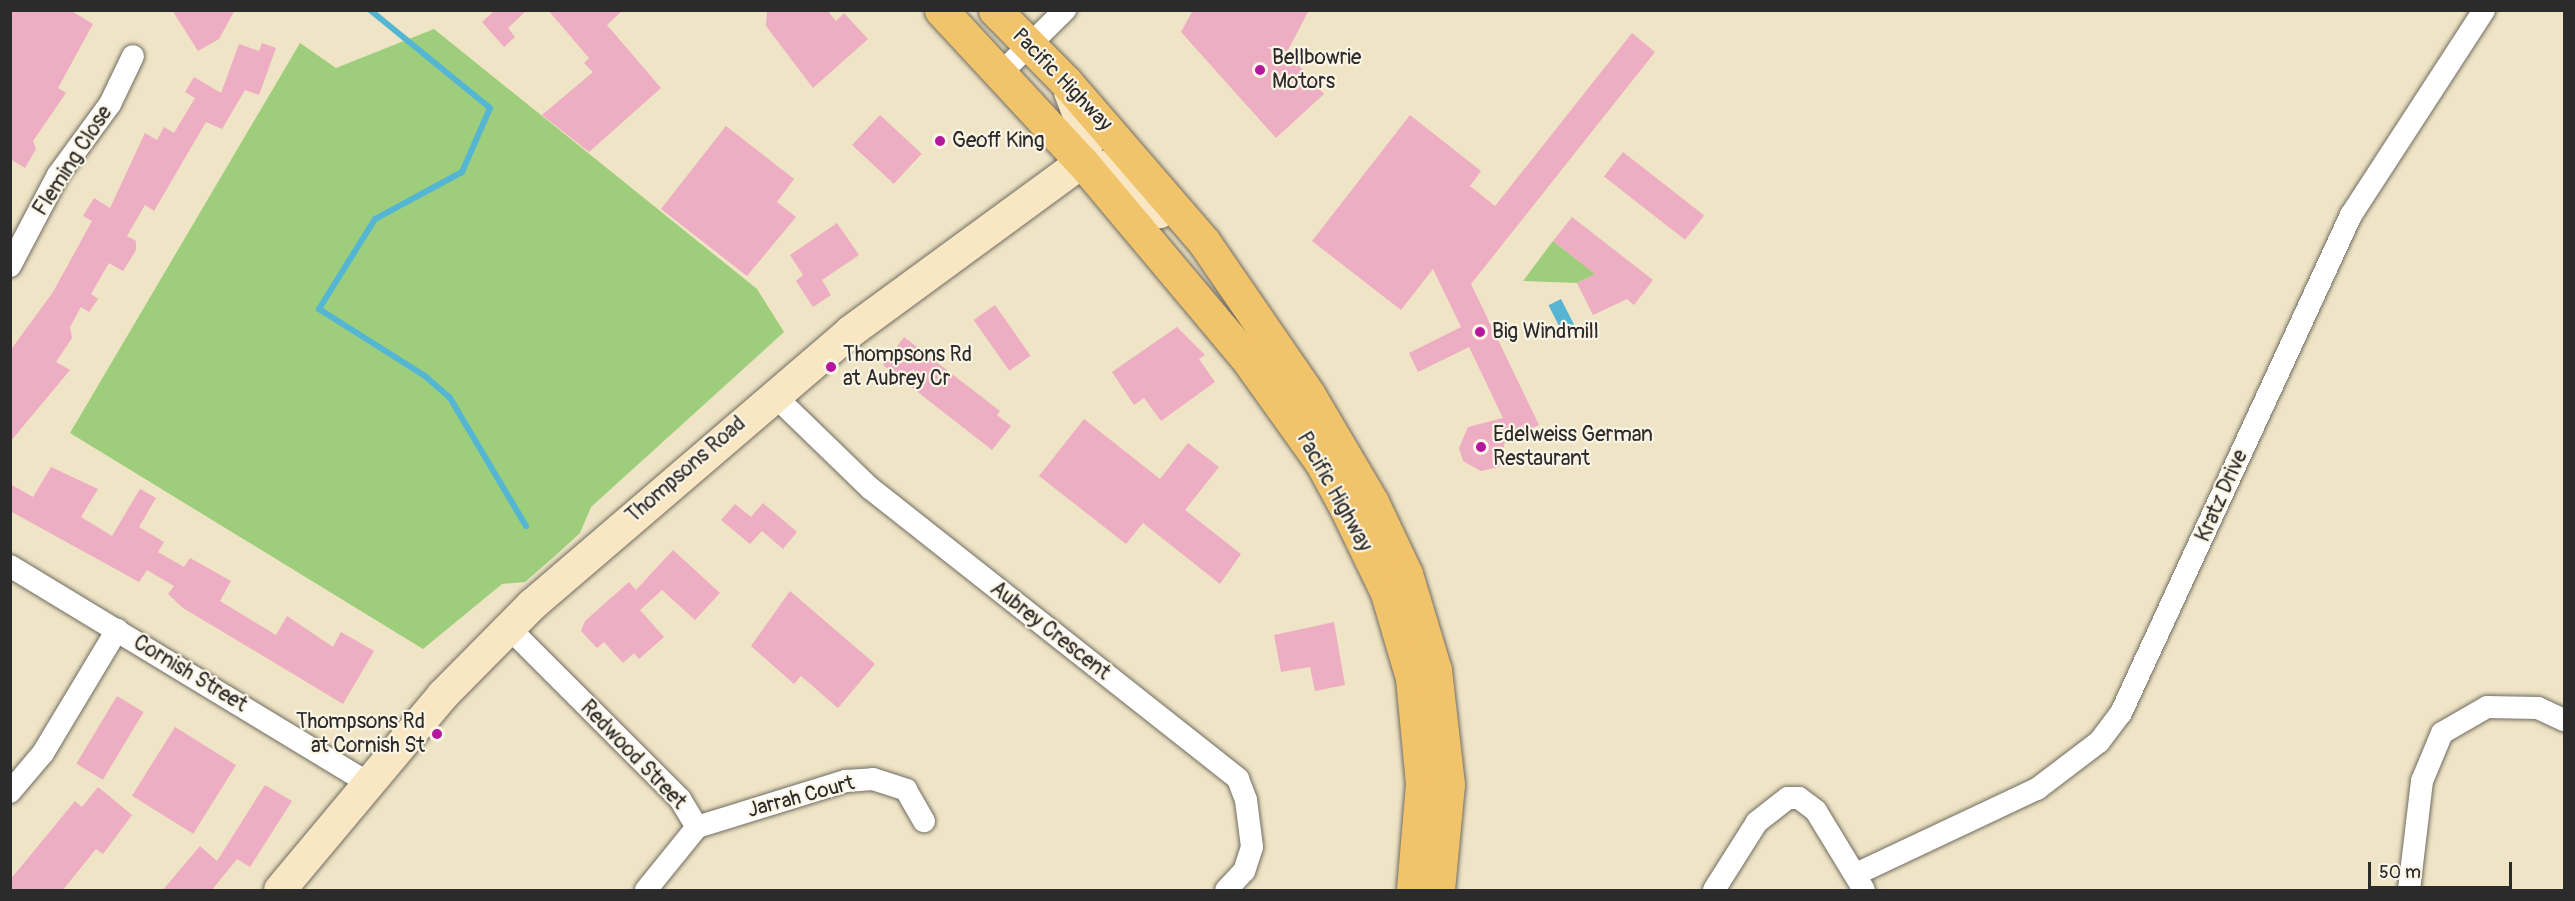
<!DOCTYPE html>
<html>
<head>
<meta charset="utf-8">
<style>
	body { margin:0 }
	#map { position:relative; width:2575px; height:901px; overflow:hidden; background:#efe4c5; font-family:Pangolin,sans-serif }
	div>[style] { position:absolute }
	.green>* { inset:0; background:#9ece7c }
	.water>* { inset:0; background:#55b6d4; transform-origin:0 0 }
	.stream>* { height:6px; margin:-3px; padding:0 3px; transform-origin:3px; border-radius:3px; background:#55b6d4 }
	.building>* { inset:0; background:#edadc2; transform-origin:0 0 }
	.roads { filter:drop-shadow(0 0 2px #706c61) drop-shadow(0 0 2px #706c61) }
	.street>* { height:22px; margin:-11px; padding:0 11px; transform-origin:11px; border-radius:11px; background:#fff }
	.secondary>* { height:32px; margin:-16px; padding:0 16px; transform-origin:16px; border-radius:16px; background:#f9e7c3 }
	.highway>* { height:33px; margin:-16.5px; padding:0 16.5px; transform-origin:16.5px; border-radius:16.5px; background:#f1c36a }
	.dots>* { width:16px; height:16px; translate:-50% -50%; box-sizing:border-box; border:3px solid #fcf5e5; border-radius:50% }
	span { translate:-50% -50%; white-space:nowrap; text-align:center; line-height:1.15; -webkit-text-stroke:4.5px #fcf5e5; paint-order:stroke }
	.poi-label { font-size:21px; color:#2b2b2b }
	.left { translate:0 -50%; text-align:left }
	.right { translate:-100% -50%; text-align:right }
	.street-label { font-size:21px; color:#2b2b2b }
	.frame { position:absolute; inset:0; border:12px solid #2b2b2b; pointer-events:none }
	.scale { position:absolute; left:2368px; top:862px; width:144px; height:27px; box-sizing:border-box; border:3px solid #2b2b2b; border-top:0; padding-left:8px; font-size:18px; line-height:21px; white-space:nowrap; color:#2b2b2b; -webkit-text-stroke:4px #fcf5e5; paint-order:stroke }
</style>
</head>
<body>
<div id="map">
	<div class="green">
		<div style="clip-path:polygon(434px 29px,757px 289px,784px 332px,591px 507px,580px 533px,556px 555px,525px 582px,502px 584px,423px 649px,70px 433px,300px 43px,336px 68px)"></div>
		<div style="clip-path:polygon(1553px 241px,1603px 280px,1591px 276px,1577px 283px,1523px 281px)"></div>
	</div>
	<div class="water">
		<div style="left:1561px;top:299px;width:31px;height:14px;rotate:63deg"></div>
	</div>
	<div class="stream">
		<div style="left:370px;top:10px;width:155px;rotate:39.2deg"></div>
		<div style="left:490px;top:108px;width:70px;rotate:113.6deg"></div>
		<div style="left:462px;top:172px;width:99px;rotate:151.6deg"></div>
		<div style="left:375px;top:219px;width:106px;rotate:121.9deg"></div>
		<div style="left:319px;top:309px;width:125px;rotate:32.3deg"></div>
		<div style="left:425px;top:376px;width:33px;rotate:41deg"></div>
		<div style="left:450px;top:398px;width:149px;rotate:59.3deg"></div>
	</div>
	<div class="building">
		<div style="clip-path:polygon(10px 10px,70px 10px,93px 24px,58px 88px,66px 93px,33px 141px,36px 149px,25px 168px,10px 159px)"></div>
		<div style="clip-path:polygon(172px 10px,235px 10px,219px 39px,198px 51px)"></div>
		<div style="clip-path:polygon(495px 10px,527px 10px,508px 28px,515px 37px,504px 47px,482px 22px)"></div>
		<div style="clip-path:polygon(548px 10px,623px 10px,607px 25px,661px 88px,589px 152px,542px 115px,593px 72px,584px 63px,589px 58px)"></div>
		<div style="clip-path:polygon(767px 10px,827px 10px,836px 21px,844px 13px,868px 39px,813px 88px,766px 26px)"></div>
		<div style="clip-path:polygon(1193px 10px,1309px 10px,1287px 52px,1324px 94px,1276px 138px,1181px 32px)"></div>
		<div style="clip-path:polygon(1632px 33px,1655px 52px,1471px 284px,1539px 425px,1505px 441px,1499px 467px,1481px 471px,1463px 461px,1459px 448px,1468px 427px,1503px 418px,1469px 347px,1418px 372px,1409px 353px,1461px 327px,1433px 269px,1401px 310px,1312px 241px,1410px 115px,1481px 171px,1470px 186px,1495px 206px)"></div>
		<div style="clip-path:polygon(262px 43px,276px 48px,259px 95px,245px 90px,222px 129px,206px 122px,154px 211px,145px 205px,127px 236px,136px 241px,136px 250px,123px 271px,109px 263px,91px 294px,98px 299px,89px 312px,81px 307px,70px 327px,72px 338px,56px 362px,70px 370px,10px 442px,10px 351px,53px 292px,92px 221px,83px 216px,94px 198px,110px 208px,145px 133px,157px 140px,164px 127px,174px 133px,195px 98px,185px 92px,194px 77px,221px 93px,239px 44px,259px 51px)"></div>
		<div style="left:880px;top:115px;width:57px;height:41px;rotate:43deg"></div>
		<div style="clip-path:polygon(726px 126px,794px 179px,777px 202px,796px 217px,747px 276px,661px 209px)"></div>
		<div style="left:1623px;top:152px;width:103px;height:31px;rotate:38deg"></div>
		<div style="clip-path:polygon(1572px 217px,1653px 280px,1634px 305px,1627px 299px,1593px 315px,1577px 283px,1595px 274px,1553px 241px)"></div>
		<div style="clip-path:polygon(837px 223px,859px 255px,822px 280px,831px 295px,813px 307px,796px 281px,803px 275px,790px 255px)"></div>
		<div style="left:995px;top:305px;width:62px;height:26px;rotate:55deg"></div>
		<div style="clip-path:polygon(1177px 327px,1205px 355px,1199px 359px,1215px 382px,1161px 421px,1144px 398px,1134px 405px,1112px 372px)"></div>
		<div style="clip-path:polygon(904px 337px,1000px 411px,997px 415px,1011px 426px,992px 450px,883px 365px)"></div>
		<div style="clip-path:polygon(1084px 419px,1160px 479px,1188px 443px,1219px 467px,1185px 510px,1241px 554px,1220px 584px,1143px 523px,1126px 544px,1039px 476px)"></div>
		<div style="clip-path:polygon(51px 467px,98px 489px,81px 517px,112px 536px,140px 489px,156px 498px,139px 527px,164px 542px,158px 552px,184px 567px,190px 558px,231px 581px,220px 601px,276px 635px,287px 616px,333px 647px,341px 632px,374px 651px,343px 704px,183px 608px,168px 594px,174px 586px,147px 570px,139px 582px,10px 511px,10px 484px,33px 497px)"></div>
		<div style="clip-path:polygon(763px 503px,797px 532px,783px 549px,762px 531px,750px 544px,721px 520px,735px 504px,751px 517px)"></div>
		<div style="clip-path:polygon(673px 550px,720px 593px,695px 620px,662px 590px,640px 610px,664px 637px,639px 659px,634px 653px,623px 663px,604px 642px,597px 648px,581px 631px,585px 621px,629px 582px,636px 590px)"></div>
		<div style="clip-path:polygon(790px 591px,875px 664px,838px 708px,801px 676px,794px 684px,751px 646px)"></div>
		<div style="clip-path:polygon(1334px 622px,1345px 685px,1315px 691px,1310px 667px,1281px 672px,1274px 635px)"></div>
		<div style="left:117px;top:696px;width:31px;height:79px;rotate:31deg"></div>
		<div style="left:175px;top:727px;width:72px;height:81px;rotate:32deg"></div>
		<div style="clip-path:polygon(265px 785px,292px 801px,250px 867px,237px 859px,211px 891px,162px 891px,200px 846px,217px 861px)"></div>
		<div style="clip-path:polygon(98px 787px,132px 815px,103px 854px,96px 849px,62px 891px,10px 891px,10px 880px,75px 801px,82px 807px)"></div>
	</div>
	<div class="roads">
		<div class="street">
			<div style="left:999px;top:75px;width:93px;rotate:-44.6deg"></div>
			<div style="left:10px;top:266px;width:103px;rotate:-62.2deg"></div>
			<div style="left:58px;top:175px;width:88px;rotate:-53.8deg"></div>
			<div style="left:110px;top:104px;width:53px;rotate:-64.4deg"></div>
			<div style="left:776px;top:397px;width:131px;rotate:44.1deg"></div>
			<div style="left:870px;top:488px;width:469px;rotate:38.3deg"></div>
			<div style="left:1238px;top:779px;width:22px;rotate:69deg"></div>
			<div style="left:1246px;top:800px;width:47px;rotate:82.7deg"></div>
			<div style="left:1252px;top:847px;width:25px;rotate:108deg"></div>
			<div style="left:1244px;top:871px;width:26px;rotate:133deg"></div>
			<div style="left:10px;top:566px;width:419px;rotate:31.2deg"></div>
			<div style="left:509px;top:628px;width:242px;rotate:45deg"></div>
			<div style="left:680px;top:799px;width:33px;rotate:59deg"></div>
			<div style="left:10px;top:792px;width:51px;rotate:-49.8deg"></div>
			<div style="left:43px;top:753px;width:144px;rotate:-59deg"></div>
			<div style="left:697px;top:827px;width:156px;rotate:-17.2deg"></div>
			<div style="left:846px;top:781px;width:27px;rotate:-4deg"></div>
			<div style="left:873px;top:779px;width:35px;rotate:18deg"></div>
			<div style="left:906px;top:790px;width:36px;rotate:60deg"></div>
			<div style="left:1856px;top:874px;width:200px;rotate:-25.2deg"></div>
			<div style="left:2037px;top:789px;width:78px;rotate:-37.2deg"></div>
			<div style="left:2099px;top:742px;width:36px;rotate:-53deg"></div>
			<div style="left:2121px;top:713px;width:549px;rotate:-65.21deg"></div>
			<div style="left:2351px;top:215px;width:244px;rotate:-57deg"></div>
			<div style="left:646px;top:890px;width:81px;rotate:-51deg"></div>
			<div style="left:1714px;top:890px;width:80px;rotate:-57.7deg"></div>
			<div style="left:1757px;top:822px;width:39px;rotate:-38deg"></div>
			<div style="left:1788px;top:798px;width:11px"></div>
			<div style="left:1799px;top:798px;width:21px;rotate:37deg"></div>
			<div style="left:1816px;top:811px;width:92px;rotate:58.7deg"></div>
			<div style="left:2409px;top:890px;width:110px;rotate:-83.2deg"></div>
			<div style="left:2422px;top:781px;width:52px;rotate:-67.4deg"></div>
			<div style="left:2442px;top:733px;width:52px;rotate:-30deg"></div>
			<div style="left:2487px;top:707px;width:51px;rotate:1.1deg"></div>
			<div style="left:2538px;top:708px;width:29px;rotate:25deg"></div>
		</div>
		<div class="secondary">
			<div style="left:1082px;top:162px;width:36px;rotate:14deg"></div>
			<div style="left:1117px;top:171px;width:59px;rotate:44.3deg"></div>
			<div style="left:280px;top:890px;width:254px;rotate:-50.1deg"></div>
			<div style="left:443px;top:695px;width:127px;rotate:-45.3deg"></div>
			<div style="left:532px;top:605px;width:419px;rotate:-40.6deg"></div>
			<div style="left:850px;top:332px;width:288px;rotate:-36.2deg"></div>
			<div style="left:1082px;top:162px;width:24px;rotate:-75deg"></div>
			<div style="left:1088px;top:139px;width:50px;rotate:-111deg"></div>
		</div>
		<div class="highway">
			<div style="left:941px;top:10px;width:207px;rotate:47.2deg"></div>
			<div style="left:1082px;top:162px;width:253px;rotate:50deg"></div>
			<div style="left:1245px;top:356px;width:130px;rotate:54.4deg"></div>
			<div style="left:1321px;top:462px;width:52px;rotate:61.5deg"></div>
			<div style="left:1346px;top:508px;width:94px;rotate:64.2deg"></div>
			<div style="left:1387px;top:593px;width:89px;rotate:73.6deg"></div>
			<div style="left:1412px;top:678px;width:106px;rotate:84.6deg"></div>
			<div style="left:1422px;top:784px;width:106px;rotate:94.9deg"></div>
			<div style="left:995px;top:10px;width:101px;rotate:45.4deg"></div>
			<div style="left:1066px;top:82px;width:211px;rotate:49.2deg"></div>
			<div style="left:1204px;top:242px;width:186px;rotate:55.5deg"></div>
			<div style="left:1309px;top:395px;width:124px;rotate:59.5deg"></div>
			<div style="left:1372px;top:502px;width:80px;rotate:64.7deg"></div>
			<div style="left:1406px;top:574px;width:100px;rotate:73.2deg"></div>
			<div style="left:1435px;top:670px;width:115px;rotate:83.5deg"></div>
			<div style="left:1448px;top:784px;width:106px;rotate:95.4deg"></div>
		</div>
	</div>
	<div class="dots">
		<div style="left:1260px;top:70px;background:#b5179e"></div>
		<div style="left:940px;top:141px;background:#b5179e"></div>
		<div style="left:1480px;top:332px;background:#b5179e"></div>
		<div style="left:831px;top:367px;background:#b5179e"></div>
		<div style="left:1481px;top:447px;background:#b5179e"></div>
		<div style="left:437px;top:734px;background:#b5179e"></div>
	</div>
	<div class="poi-label">
		<span class="left" style="left:1272px;top:70px">Bellbowrie<br>Motors</span>
		<span class="left" style="left:952px;top:141px">Geoff King</span>
		<span class="left" style="left:1492px;top:332px">Big Windmill</span>
		<span class="left" style="left:843px;top:367px">Thompsons Rd<br>at Aubrey Cr</span>
		<span class="left" style="left:1493px;top:447px">Edelweiss German<br>Restaurant</span>
		<span class="right" style="left:425px;top:734px">Thompsons Rd<br>at Cornish St</span>
	</div>
	<div class="street-label">
		<span style="left:1062px;top:80px;rotate:46deg">Pacific Highway</span>
		<span style="left:73px;top:161px;rotate:-57deg">Fleming Close</span>
		<span style="left:686px;top:470px;rotate:-41deg">Thompsons Road</span>
		<span style="left:1334px;top:492px;rotate:61deg">Pacific Highway</span>
		<span style="left:2222px;top:496px;rotate:-66deg">Kratz Drive</span>
		<span style="left:1050px;top:631px;rotate:38deg">Aubrey Crescent</span>
		<span style="left:190px;top:674px;rotate:31deg">Cornish Street</span>
		<span style="left:633px;top:755px;rotate:46deg">Redwood Street</span>
		<span style="left:801px;top:797px;rotate:-15deg">Jarrah Court</span>
	</div>
	<div class="frame"></div>
	<div class="scale">50 m</div>
</div>
</body>
</html>
